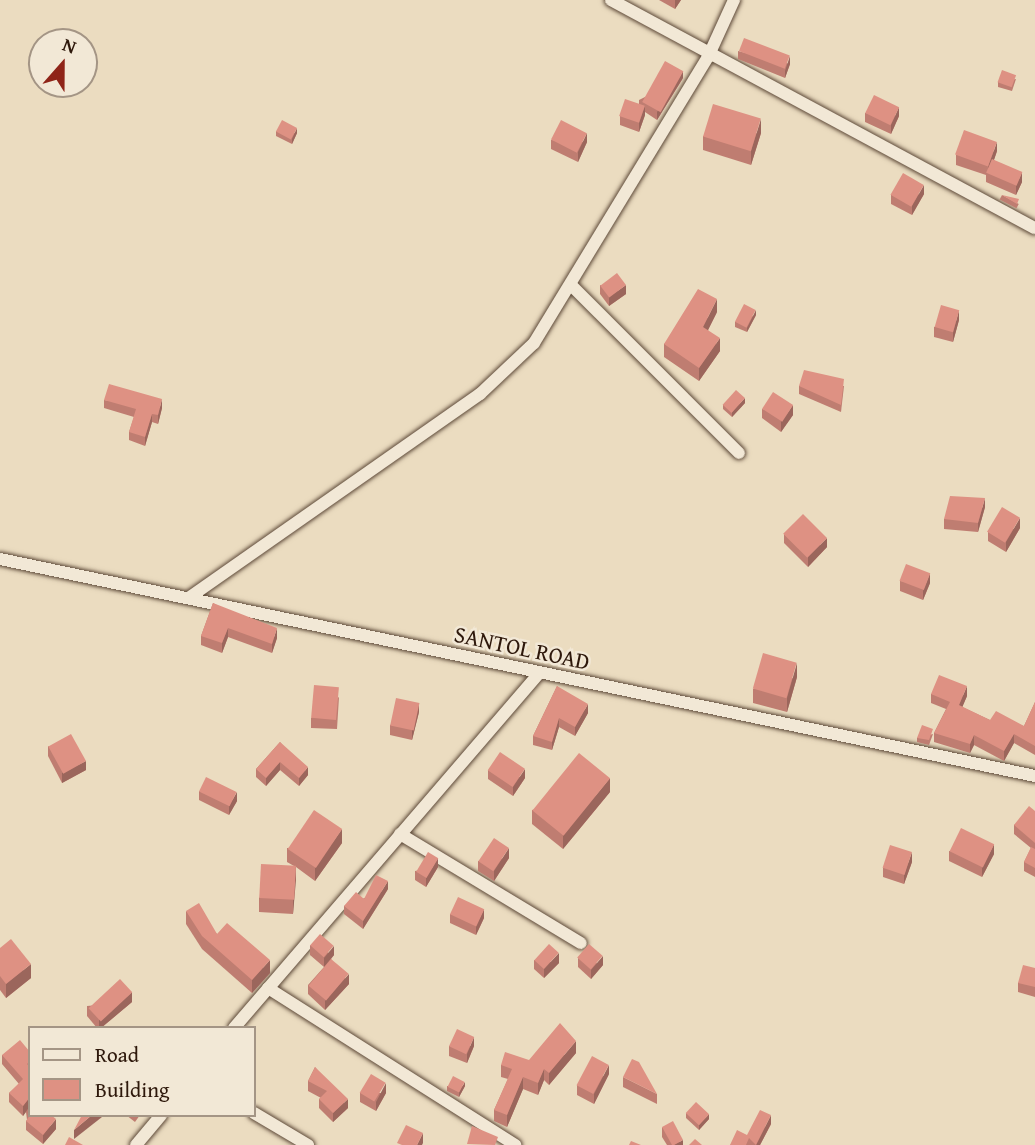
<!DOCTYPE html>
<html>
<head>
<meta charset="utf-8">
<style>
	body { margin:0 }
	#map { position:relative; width:1035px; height:1145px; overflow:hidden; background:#ebdcc0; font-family:"Gentium Book Plus",serif }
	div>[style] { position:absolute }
	.roads { filter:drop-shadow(0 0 2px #5d4938) drop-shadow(0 0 2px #5d4938) }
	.minor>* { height:12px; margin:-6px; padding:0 6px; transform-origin:6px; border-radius:6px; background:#f2e8d6 }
	.wall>* { inset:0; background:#bf7d71; transform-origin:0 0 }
	.shaded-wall>* { inset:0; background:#9b665c }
	.building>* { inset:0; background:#de9183; transform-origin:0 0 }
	span { translate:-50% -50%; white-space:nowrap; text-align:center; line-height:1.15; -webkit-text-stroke:5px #f2e8d6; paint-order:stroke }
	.street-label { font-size:23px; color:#2e180b }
	.legend { position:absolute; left:28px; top:1026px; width:228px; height:91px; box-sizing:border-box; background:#f2e8d6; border:2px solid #a49585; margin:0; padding:9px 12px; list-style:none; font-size:21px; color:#2e180b }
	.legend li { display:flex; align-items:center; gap:14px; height:35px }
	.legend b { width:35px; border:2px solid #a49585 }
	.north { position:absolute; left:28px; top:28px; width:70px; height:70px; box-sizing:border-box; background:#f2e8d6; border:2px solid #a49585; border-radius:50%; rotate:21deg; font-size:19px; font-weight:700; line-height:28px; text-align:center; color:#2e180b }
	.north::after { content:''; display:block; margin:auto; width:24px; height:32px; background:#8f2418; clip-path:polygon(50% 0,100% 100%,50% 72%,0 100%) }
</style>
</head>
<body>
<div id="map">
	<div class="roads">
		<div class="minor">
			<div style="left:611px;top:0;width:481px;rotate:28.3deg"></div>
			<div style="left:572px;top:286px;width:236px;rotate:45deg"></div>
			<div style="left:0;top:559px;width:1058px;rotate:11.84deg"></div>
			<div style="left:190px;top:597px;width:354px;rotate:-35deg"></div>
			<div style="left:480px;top:394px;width:74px;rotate:-43.4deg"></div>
			<div style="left:534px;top:343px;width:335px;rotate:-58.7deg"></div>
			<div style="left:708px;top:57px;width:63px;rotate:-65.5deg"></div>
			<div style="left:400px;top:834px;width:211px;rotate:31.1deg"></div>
			<div style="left:268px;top:988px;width:293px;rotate:32.4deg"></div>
			<div style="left:234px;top:1028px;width:468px;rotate:-49.3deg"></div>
			<div style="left:254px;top:1113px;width:63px;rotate:30.7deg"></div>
			<div style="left:136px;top:1145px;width:39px;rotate:-50deg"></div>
		</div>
	</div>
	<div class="wall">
		<div style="clip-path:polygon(659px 0,681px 0,675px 9px)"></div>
		<div style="clip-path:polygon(738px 51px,790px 64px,785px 78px,738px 59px)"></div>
		<div style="clip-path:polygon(683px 78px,657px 120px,645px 112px,645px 115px,639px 132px,620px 125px,620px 116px,639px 104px,639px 100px)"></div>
		<div style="clip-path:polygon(1016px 79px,1012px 91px,998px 87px,998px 82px)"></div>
		<div style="clip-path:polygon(865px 113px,899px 116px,891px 134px,865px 122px)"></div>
		<div style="clip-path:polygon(276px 131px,297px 133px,292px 144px,276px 136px)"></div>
		<div style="clip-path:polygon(761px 133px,751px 165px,703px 150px,703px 136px)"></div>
		<div style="clip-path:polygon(551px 140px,587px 142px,578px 162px,551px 149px)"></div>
		<div style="clip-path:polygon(997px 151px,994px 160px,1022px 182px,1016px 195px,986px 182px,986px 175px,956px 165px,956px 155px)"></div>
		<div style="clip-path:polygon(924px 194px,912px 215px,891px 204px,891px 195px)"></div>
		<div style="left:1002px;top:195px;width:19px;height:5px;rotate:28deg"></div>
		<div style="clip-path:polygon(600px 285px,626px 294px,609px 306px,600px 294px)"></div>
		<div style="clip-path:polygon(717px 312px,708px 330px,720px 351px,699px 381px,664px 357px,664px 344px)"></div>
		<div style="clip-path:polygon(756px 315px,747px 332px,735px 327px,735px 322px)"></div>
		<div style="clip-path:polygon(959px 320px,953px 342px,934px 337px,934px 327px)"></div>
		<div style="clip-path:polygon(799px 386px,844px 386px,841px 412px,799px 394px)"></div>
		<div style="clip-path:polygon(104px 400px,162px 408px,158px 424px,152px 422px,145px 446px,129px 440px,129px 432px,134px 417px,104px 408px)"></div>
		<div style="clip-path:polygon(745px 403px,732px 417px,723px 409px,723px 405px)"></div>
		<div style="clip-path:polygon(762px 409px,793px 415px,781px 432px,762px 418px)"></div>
		<div style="clip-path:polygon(985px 507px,978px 532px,944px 529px,944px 519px)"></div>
		<div style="clip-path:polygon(1020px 528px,1006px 552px,988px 541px,988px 532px)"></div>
		<div style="clip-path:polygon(784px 534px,827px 547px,808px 567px,784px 543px)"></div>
		<div style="clip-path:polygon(900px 581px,930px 583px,923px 600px,900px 591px)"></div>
		<div style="clip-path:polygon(213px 603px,277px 638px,272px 653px,228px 637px,222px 653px,201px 645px,201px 636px)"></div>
		<div style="clip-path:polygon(797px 677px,787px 712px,753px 703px,753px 689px)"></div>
		<div style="clip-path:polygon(557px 686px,588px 713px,575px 736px,559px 727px,552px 750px,533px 745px,533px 736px)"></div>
		<div style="clip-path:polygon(931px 694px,967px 696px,962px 707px,990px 720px,1024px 726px,1035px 702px,1035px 755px,1014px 743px,1004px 761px,974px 745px,970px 753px,934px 742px,934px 733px,946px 709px,931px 703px)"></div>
		<div style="clip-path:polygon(339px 697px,337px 729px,311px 728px,311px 718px)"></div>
		<div style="clip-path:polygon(419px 712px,412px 740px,390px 735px,390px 725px)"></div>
		<div style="clip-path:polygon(933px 734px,929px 745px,917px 742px,917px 738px)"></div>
		<div style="clip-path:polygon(280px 742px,308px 775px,299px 786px,280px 770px,266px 786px,256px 777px,256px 769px)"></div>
		<div style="clip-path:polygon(48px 746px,86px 770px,62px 783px,48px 756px)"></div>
		<div style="clip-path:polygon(488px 770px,525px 778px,513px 796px,488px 779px)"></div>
		<div style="clip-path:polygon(199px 791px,237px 801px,229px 815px,199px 800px)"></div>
		<div style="clip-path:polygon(610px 792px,563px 849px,532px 824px,532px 810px)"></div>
		<div style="clip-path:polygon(1035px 811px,1035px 877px,1024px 871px,1024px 862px,1031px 848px,1014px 834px,1014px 825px)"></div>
		<div style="clip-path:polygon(342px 843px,315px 881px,296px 867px,293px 914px,259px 912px,259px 898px,294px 866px,287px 862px,287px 848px)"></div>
		<div style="clip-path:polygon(949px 851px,994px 854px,982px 877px,949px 861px)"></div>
		<div style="clip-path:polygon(509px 858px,494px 881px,478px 871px,478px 861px)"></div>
		<div style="clip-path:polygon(912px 862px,904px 884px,883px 877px,883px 868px)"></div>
		<div style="clip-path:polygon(438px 867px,426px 887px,415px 880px,415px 871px)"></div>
		<div style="clip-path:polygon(388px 889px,363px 929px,344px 914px,344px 906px)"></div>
		<div style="clip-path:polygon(186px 911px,270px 973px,252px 993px,202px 949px,186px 924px)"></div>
		<div style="clip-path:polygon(450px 914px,484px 918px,476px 935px,450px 923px)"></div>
		<div style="clip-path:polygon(310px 945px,334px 955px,331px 959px,349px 984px,325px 1010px,308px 994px,308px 985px,324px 967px,310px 955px)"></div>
		<div style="clip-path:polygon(0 948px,31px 978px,6px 998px,0 990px)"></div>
		<div style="clip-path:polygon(578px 958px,603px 965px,591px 979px,578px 967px)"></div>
		<div style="clip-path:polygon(534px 960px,559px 963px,544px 978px,534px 969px)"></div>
		<div style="clip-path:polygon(1035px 968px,1035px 997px,1018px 992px,1018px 983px)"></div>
		<div style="clip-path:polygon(132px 1002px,101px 1028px,97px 1028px,87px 1016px,87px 1006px)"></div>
		<div style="clip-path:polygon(449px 1046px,474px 1046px,467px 1063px,449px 1056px)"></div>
		<div style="clip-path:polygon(30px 1052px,30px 1115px,56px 1129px,43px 1144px,26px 1130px,26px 1121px,27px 1120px,26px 1112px,23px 1116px,9px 1102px,9px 1093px,19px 1084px,2px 1064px,2px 1055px)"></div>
		<div style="clip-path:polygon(576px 1053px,549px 1085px,544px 1080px,538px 1095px,523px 1089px,507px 1127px,494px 1121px,494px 1110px,508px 1079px,501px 1077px,501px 1065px)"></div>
		<div style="clip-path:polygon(315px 1067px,348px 1108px,333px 1122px,319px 1108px,319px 1099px,321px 1098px,308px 1091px,308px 1081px)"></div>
		<div style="clip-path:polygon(609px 1074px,594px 1104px,577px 1095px,577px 1085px)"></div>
		<div style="clip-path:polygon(623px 1077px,657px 1094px,657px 1104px,623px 1087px)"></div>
		<div style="clip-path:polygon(447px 1086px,465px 1086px,459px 1097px,447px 1091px)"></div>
		<div style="clip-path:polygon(360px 1093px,386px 1093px,376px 1111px,360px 1102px)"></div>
		<div style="clip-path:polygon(686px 1113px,709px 1119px,699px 1130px,686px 1118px)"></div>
		<div style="clip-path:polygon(126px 1115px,140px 1115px,135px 1122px)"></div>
		<div style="clip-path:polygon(771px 1124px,760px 1145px,730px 1145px)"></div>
		<div style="clip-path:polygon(662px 1127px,683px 1145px,667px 1145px,662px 1137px)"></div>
	</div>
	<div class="shaded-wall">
		<div style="clip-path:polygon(675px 0,681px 0,675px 9px)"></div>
		<div style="clip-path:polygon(790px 56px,790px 64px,785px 78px,785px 71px)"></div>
		<div style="clip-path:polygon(683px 71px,683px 78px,657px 120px,657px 112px)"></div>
		<div style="clip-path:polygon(645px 106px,645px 115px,639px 132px,639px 123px)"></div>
		<div style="clip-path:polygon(899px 107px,899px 116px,891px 134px,891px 125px)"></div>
		<div style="clip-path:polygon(761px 119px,761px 133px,751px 165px,751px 151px)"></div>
		<div style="clip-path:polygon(297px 128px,297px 133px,292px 144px,292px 139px)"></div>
		<div style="clip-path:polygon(587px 133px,587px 142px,578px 162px,578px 152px)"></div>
		<div style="clip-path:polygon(997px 142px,997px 151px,989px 174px,988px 167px)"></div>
		<div style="clip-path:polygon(1022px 172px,1022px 182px,1016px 195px,1016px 186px)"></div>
		<div style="clip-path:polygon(924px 185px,924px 194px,912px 215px,912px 206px)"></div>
		<div style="clip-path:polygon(626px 285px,626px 294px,609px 306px,609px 297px)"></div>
		<div style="clip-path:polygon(717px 299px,717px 312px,703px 340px,703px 327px)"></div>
		<div style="clip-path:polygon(756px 310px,756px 315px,747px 332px,747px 328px)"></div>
		<div style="clip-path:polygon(959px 310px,959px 320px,953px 342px,953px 333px)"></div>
		<div style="clip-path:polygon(720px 338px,720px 351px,699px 381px,699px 368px)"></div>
		<div style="clip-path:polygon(745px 398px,745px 403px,732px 417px,732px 412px)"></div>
		<div style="clip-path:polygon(162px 399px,162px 408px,158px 424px,158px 415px)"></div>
		<div style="clip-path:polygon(793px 405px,793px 415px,781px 432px,781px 422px)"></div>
		<div style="clip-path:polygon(152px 414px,152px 422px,145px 446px,145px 437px)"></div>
		<div style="clip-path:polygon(985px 498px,985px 507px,978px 532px,978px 523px)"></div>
		<div style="clip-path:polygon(1020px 518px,1020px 528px,1006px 552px,1006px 542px)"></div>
		<div style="clip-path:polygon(827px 538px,827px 547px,808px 567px,808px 557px)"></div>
		<div style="clip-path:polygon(930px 573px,930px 583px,923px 600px,923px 591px)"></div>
		<div style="clip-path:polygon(228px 628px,228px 637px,222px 653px,222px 643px)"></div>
		<div style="clip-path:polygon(277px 628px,277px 638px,272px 653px,272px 644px)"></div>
		<div style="clip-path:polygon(797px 663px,797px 677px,787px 712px,787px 698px)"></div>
		<div style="clip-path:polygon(967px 686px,967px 696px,959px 715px,959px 705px)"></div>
		<div style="clip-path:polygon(419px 703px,419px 712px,412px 740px,412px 730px)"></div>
		<div style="clip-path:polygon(588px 704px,588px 713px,575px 736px,575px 727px)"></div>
		<div style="clip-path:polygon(559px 718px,559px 727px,552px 750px,552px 742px)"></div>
		<div style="clip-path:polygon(1014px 734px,1014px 743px,1004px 761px,1004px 751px)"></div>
		<div style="clip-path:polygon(974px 735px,974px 745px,970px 753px,970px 744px)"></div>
		<div style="clip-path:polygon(86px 761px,86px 770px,62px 783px,62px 773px)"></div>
		<div style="clip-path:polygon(280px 762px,280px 770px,266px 786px,266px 778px)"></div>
		<div style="clip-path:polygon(308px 767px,308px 775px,299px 786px,299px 778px)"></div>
		<div style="clip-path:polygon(525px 769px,525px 778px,513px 796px,513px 787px)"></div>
		<div style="clip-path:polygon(610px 778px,610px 792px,563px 849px,563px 835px)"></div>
		<div style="clip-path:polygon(237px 792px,237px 801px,229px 815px,229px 806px)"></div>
		<div style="clip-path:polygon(342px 829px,342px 843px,315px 881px,315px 867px)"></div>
		<div style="clip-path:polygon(994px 844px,994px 854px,982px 877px,982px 868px)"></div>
		<div style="clip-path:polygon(509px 848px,509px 858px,494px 881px,494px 871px)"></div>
		<div style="clip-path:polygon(912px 852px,912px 862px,904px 884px,904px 875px)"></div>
		<div style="clip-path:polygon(438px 858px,438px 867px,426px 887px,426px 878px)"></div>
		<div style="clip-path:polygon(296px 866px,296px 880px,293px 914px,293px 901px)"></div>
		<div style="clip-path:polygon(388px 881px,388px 889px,363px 929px,363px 921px)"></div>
		<div style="clip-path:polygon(484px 909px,484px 918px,476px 935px,476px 925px)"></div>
		<div style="clip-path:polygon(334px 946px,334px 955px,324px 967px,324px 958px)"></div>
		<div style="clip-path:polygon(559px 953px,559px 963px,544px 978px,544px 969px)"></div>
		<div style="clip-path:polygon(603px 956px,603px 965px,591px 979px,591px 970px)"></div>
		<div style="clip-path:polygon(270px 960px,270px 973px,252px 993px,252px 980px)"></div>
		<div style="clip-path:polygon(31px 964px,31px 978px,6px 998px,6px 984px)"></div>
		<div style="clip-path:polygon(349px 974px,349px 984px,325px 1010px,325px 1001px)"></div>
		<div style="clip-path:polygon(132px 992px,132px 1002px,101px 1028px,99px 1028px,99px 1020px)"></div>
		<div style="clip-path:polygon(474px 1037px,474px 1046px,467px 1063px,467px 1054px)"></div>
		<div style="clip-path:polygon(576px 1041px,576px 1053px,549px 1085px,549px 1073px)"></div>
		<div style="clip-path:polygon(609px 1065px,609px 1074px,594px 1104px,594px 1094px)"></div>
		<div style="clip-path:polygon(544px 1069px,544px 1080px,538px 1095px,538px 1083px)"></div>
		<div style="clip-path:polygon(523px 1077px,523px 1089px,507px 1127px,507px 1115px)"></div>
		<div style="clip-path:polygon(465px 1082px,465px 1086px,459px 1097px,459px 1092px)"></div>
		<div style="clip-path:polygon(386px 1083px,386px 1093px,376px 1111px,376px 1102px)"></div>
		<div style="clip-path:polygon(30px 1097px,30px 1106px,23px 1116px,23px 1106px)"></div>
		<div style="clip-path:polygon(348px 1099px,348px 1108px,333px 1122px,333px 1113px)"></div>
		<div style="clip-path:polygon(709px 1114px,709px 1119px,699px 1130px,699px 1125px)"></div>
		<div style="clip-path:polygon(92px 1115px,102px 1115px,102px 1117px,74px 1139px,74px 1130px)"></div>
		<div style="clip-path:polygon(771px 1115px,771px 1124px,760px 1145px,756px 1145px)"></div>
		<div style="clip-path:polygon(56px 1119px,56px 1129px,43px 1144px,43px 1135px)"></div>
		<div style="clip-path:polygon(423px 1133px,423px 1143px,422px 1145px,417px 1145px)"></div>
		<div style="clip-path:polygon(683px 1140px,683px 1145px,674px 1145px)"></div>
	</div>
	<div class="building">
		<div style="left:744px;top:38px;width:49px;height:14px;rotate:21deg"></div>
		<div style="left:665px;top:61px;width:21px;height:47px;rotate:29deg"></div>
		<div style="left:1002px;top:70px;width:15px;height:13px;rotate:20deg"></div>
		<div style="left:874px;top:95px;width:28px;height:20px;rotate:26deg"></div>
		<div style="left:625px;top:99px;width:21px;height:18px;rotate:19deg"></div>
		<div style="left:713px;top:104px;width:50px;height:34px;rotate:17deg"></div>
		<div style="left:282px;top:120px;width:17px;height:13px;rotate:28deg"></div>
		<div style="left:561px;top:120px;width:29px;height:22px;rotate:27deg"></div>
		<div style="left:964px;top:130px;width:35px;height:26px;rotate:20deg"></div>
		<div style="left:992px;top:159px;width:33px;height:15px;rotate:23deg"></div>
		<div style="left:903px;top:173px;width:24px;height:25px;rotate:30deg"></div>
		<div style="clip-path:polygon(1002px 195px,1019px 199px,1017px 204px)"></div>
		<div style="left:617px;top:273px;width:15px;height:21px;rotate:53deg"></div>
		<div style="clip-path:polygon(698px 289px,717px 299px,703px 327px,720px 338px,699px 368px,664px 344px)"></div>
		<div style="left:744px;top:304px;width:13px;height:20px;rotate:27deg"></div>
		<div style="left:941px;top:305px;width:19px;height:23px;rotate:16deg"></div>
		<div style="clip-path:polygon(804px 370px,844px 379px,841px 405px,799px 386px)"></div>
		<div style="clip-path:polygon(109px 384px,162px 399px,158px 415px,152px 414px,145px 437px,129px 432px,136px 409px,104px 400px)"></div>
		<div style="left:736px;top:390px;width:12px;height:20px;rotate:42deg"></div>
		<div style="left:773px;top:392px;width:24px;height:20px;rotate:33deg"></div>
		<div style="clip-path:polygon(950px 496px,985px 498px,978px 523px,944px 519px)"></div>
		<div style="left:1002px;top:507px;width:21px;height:29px;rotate:31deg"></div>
		<div style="left:803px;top:514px;width:34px;height:28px;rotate:45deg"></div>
		<div style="left:906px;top:564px;width:26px;height:18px;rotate:21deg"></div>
		<div style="clip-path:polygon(213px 603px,277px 628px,272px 644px,228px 628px,222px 643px,201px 636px)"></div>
		<div style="left:763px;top:653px;width:35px;height:37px;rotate:16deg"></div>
		<div style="clip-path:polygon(939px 675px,967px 686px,959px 705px,990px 720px,996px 711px,1024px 726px,1035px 702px,1035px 746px,1014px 734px,1004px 751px,974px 735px,970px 744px,934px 733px,950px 702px,931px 694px)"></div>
		<div style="left:314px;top:685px;width:25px;height:33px;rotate:5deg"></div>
		<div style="clip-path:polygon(557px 686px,588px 704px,575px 727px,559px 718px,552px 742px,533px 736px)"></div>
		<div style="left:396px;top:698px;width:24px;height:28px;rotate:12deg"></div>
		<div style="clip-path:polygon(922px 725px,933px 729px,929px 740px,917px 738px)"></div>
		<div style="left:71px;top:734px;width:31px;height:26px;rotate:61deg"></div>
		<div style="clip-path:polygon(280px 742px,308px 767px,299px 778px,280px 762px,266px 778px,256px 769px)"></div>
		<div style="left:500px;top:752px;width:30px;height:22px;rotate:34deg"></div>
		<div style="left:579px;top:753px;width:40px;height:74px;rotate:39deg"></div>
		<div style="left:206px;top:777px;width:34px;height:16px;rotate:26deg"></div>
		<div style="clip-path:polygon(1029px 806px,1035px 811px,1035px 843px,1014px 825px)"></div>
		<div style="left:314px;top:810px;width:34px;height:47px;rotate:34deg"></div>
		<div style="left:961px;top:828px;width:37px;height:26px;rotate:26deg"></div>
		<div style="left:494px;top:838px;width:18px;height:28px;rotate:34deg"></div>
		<div style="left:890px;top:845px;width:23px;height:24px;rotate:18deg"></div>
		<div style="clip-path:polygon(1031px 847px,1035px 849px,1035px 868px,1024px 862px)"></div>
		<div style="left:428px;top:852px;width:12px;height:23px;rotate:31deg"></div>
		<div style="left:261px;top:864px;width:35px;height:34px;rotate:3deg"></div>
		<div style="clip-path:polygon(376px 875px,388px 881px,363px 921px,344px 906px,356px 892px,364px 899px)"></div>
		<div style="left:458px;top:897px;width:29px;height:19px;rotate:25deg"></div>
		<div style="clip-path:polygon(199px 903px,217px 934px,227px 923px,270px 960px,252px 980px,202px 936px,186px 911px)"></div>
		<div style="left:320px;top:934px;width:18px;height:15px;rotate:41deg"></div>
		<div style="clip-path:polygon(11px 939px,31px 964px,6px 984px,0 976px,0 948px)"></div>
		<div style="left:549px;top:944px;width:13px;height:22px;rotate:42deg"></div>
		<div style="left:589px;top:944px;width:18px;height:18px;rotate:41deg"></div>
		<div style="left:331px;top:959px;width:23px;height:35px;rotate:40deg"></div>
		<div style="clip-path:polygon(1023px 965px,1035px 968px,1035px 987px,1018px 983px)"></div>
		<div style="left:120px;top:979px;width:18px;height:43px;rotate:47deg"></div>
		<div style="clip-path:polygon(560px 1023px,576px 1041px,549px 1073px,544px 1069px,538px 1083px,523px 1077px,507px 1115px,494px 1110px,512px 1069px,501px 1065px,505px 1052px,529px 1060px)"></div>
		<div style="left:457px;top:1029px;width:19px;height:19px;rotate:25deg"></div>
		<div style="clip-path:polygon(20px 1040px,30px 1052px,30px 1061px,27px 1064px,30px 1067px,30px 1097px,23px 1106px,9px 1093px,23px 1079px,2px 1055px)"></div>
		<div style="left:592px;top:1056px;width:19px;height:33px;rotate:28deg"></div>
		<div style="clip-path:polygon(632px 1059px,639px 1062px,657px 1094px,623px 1077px)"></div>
		<div style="clip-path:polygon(315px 1067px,348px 1099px,333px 1113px,319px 1099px,327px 1091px,308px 1081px)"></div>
		<div style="left:371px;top:1074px;width:17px;height:22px;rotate:31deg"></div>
		<div style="left:453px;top:1076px;width:13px;height:12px;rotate:27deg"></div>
		<div style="left:696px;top:1102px;width:18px;height:15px;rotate:43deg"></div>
		<div style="clip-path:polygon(760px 1110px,771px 1115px,756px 1145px,749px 1138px,746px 1145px,730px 1145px,737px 1130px,747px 1135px)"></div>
		<div style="clip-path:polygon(30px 1115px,51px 1115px,56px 1119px,43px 1135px,26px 1121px)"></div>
		<div style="clip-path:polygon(82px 1115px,92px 1115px,74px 1130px)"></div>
		<div style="clip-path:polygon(673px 1121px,683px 1140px,674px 1145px,672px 1145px,662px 1127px)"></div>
		<div style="clip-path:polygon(406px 1125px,423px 1133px,417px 1145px,402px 1145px,397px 1143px)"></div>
		<div style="clip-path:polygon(472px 1126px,498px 1137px,495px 1145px,467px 1144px)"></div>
		<div style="clip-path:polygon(69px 1137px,83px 1145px,65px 1145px)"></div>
		<div style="clip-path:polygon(695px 1139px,702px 1145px,689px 1145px)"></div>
		<div style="clip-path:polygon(631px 1141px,641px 1145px,629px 1145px)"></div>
	</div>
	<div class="street-label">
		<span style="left:522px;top:648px;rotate:12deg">SANTOL ROAD</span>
	</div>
	<ul class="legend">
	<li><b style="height:9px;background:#f2e8d6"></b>Road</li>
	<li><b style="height:19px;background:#de9183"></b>Building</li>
	</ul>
	<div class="north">N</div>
</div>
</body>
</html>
